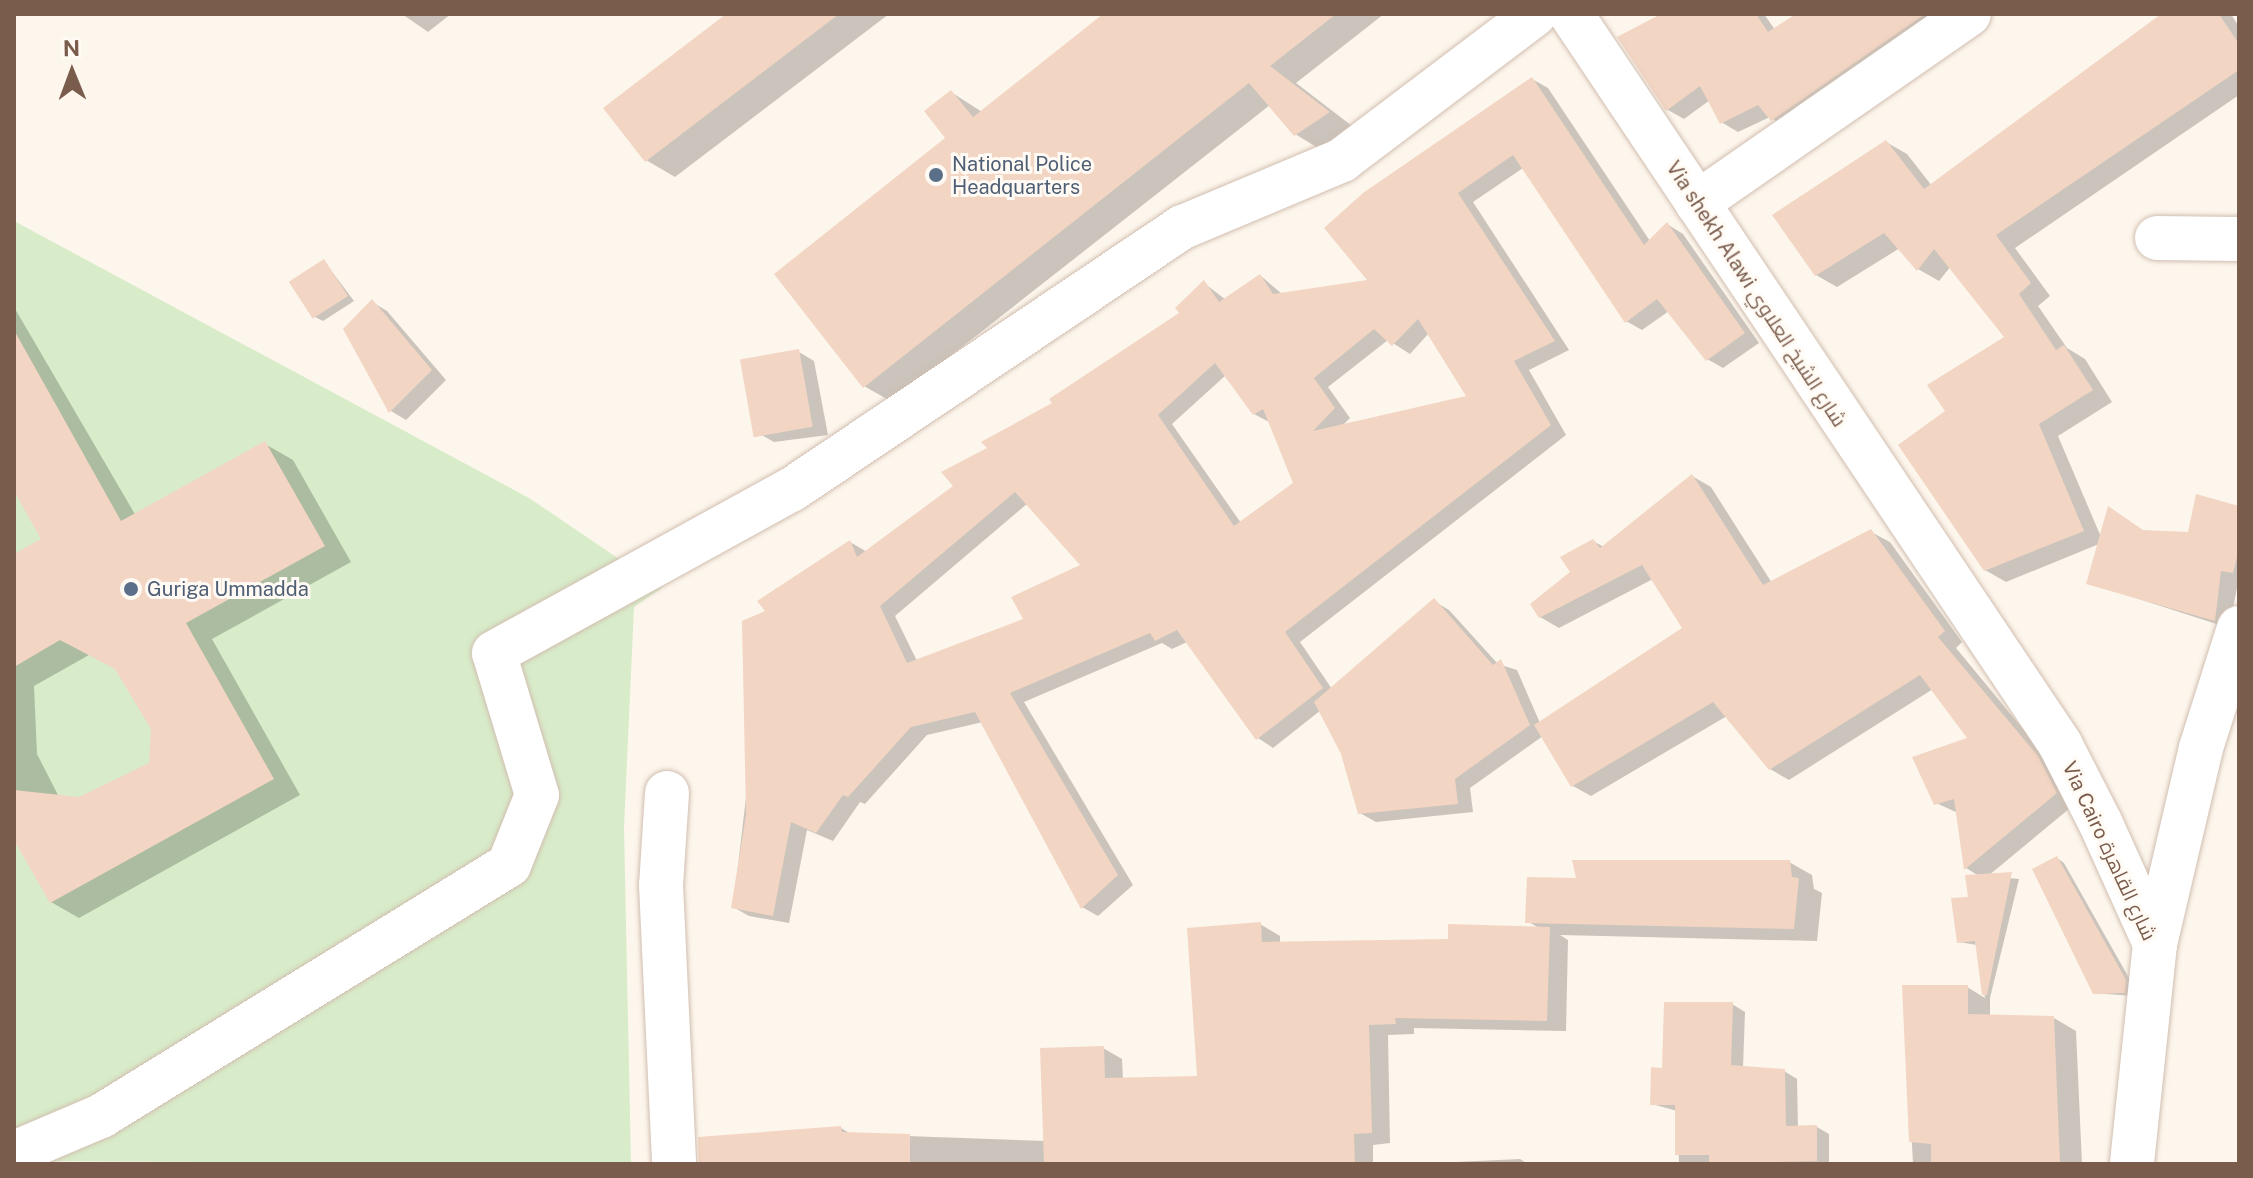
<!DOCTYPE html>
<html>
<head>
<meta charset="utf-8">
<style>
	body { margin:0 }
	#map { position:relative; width:2253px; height:1178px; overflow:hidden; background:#fdf6ec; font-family:"Public Sans",Cairo,sans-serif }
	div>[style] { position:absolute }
	.green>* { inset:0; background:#d8ecc9 }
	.shadow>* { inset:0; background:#0003 }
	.building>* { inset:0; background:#f3d5c3; transform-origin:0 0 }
	.roads { filter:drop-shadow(0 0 2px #d1beb0) drop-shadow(0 0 2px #d1beb0) }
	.minor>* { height:44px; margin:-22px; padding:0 22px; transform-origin:22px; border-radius:22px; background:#fff }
	.dots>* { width:22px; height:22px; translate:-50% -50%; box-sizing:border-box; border:4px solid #fffaf3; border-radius:50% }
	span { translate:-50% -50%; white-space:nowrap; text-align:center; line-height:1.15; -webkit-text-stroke:6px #fffaf3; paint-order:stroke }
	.service-label { font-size:20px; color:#4e5e75 }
	.left { translate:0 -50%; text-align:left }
	.street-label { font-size:20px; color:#7a5c4d }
	.frame { position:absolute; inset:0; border:16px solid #7a5c4d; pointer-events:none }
	.north { position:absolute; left:32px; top:32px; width:80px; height:80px; -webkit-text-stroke:6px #fffaf3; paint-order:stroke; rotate:359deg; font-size:22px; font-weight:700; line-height:32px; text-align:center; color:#7a5c4d }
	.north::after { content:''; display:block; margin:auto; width:28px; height:36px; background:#7a5c4d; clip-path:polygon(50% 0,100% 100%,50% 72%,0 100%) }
</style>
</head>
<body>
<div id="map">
	<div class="green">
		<div style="clip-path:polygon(14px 221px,529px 498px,662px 588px,634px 607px,624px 827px,631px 1164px,14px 1161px)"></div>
	</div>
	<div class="shadow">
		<div style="clip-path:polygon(402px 14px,451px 14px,428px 32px)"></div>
		<div style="clip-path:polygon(729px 14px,889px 14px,675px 177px,646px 160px)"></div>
		<div style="clip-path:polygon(1107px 14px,1384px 14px,1296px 83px,1356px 129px,1323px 151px,1295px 134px,1270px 105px,892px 402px,864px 386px,948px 138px,951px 92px,982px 112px)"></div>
		<div style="clip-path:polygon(1665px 14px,1764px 14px,1775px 30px,1799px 14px,1955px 14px,1789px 130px,1770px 117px,1738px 132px,1721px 122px,1710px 100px,1684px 119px,1668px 110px)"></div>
		<div style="clip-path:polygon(2164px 14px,2231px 14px,2239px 27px,2239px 95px,2015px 248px,2050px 296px,2038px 306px,2067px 348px,2085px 359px,2112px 402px,2058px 436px,2101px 537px,2190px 534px,2239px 508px,2239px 578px,2229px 628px,2089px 583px,2099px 544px,2006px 582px,1985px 570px,1948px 412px,2007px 338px,1951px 266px,1939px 281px,1918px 269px,1900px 248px,1837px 287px,1816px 275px,1886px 142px,1907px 154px,1932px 186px)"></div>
		<div style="clip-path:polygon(evenodd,1532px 79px,1548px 88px,1650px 241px,1667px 224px,1683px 234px,1759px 343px,1723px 368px,1707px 359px,1669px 311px,1642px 330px,1626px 321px,1523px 168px,1473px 202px,1569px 350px,1529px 370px,1566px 435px,1300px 642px,1332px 689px,1434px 601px,1449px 610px,1498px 664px,1517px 670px,1540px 723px,1685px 628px,1653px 579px,1559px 628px,1540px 617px,1593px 541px,1604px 547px,1692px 476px,1711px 487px,1772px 583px,1871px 532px,1890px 542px,1962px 642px,1956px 648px,2056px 769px,2075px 804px,1988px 876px,2019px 879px,1990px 998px,1990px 1017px,2054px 1018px,2076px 1031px,2082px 1164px,1913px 1164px,1904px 987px,1967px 987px,1985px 998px,1977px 945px,1959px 942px,1979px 876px,1966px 868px,1958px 813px,1936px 803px,1970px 738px,1933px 689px,1789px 780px,1770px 769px,1727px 716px,1591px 796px,1573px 786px,1543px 736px,1470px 788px,1473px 812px,1376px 822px,1360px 813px,1343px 754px,1321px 710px,1273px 748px,1258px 738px,1187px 642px,1172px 649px,1162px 643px,1024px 702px,1133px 885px,1098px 916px,1082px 907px,983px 722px,927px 735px,865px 804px,860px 802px,833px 841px,807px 830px,789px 923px,749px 916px,733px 907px,768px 612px,850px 542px,867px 552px,956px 487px,990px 449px,1181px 313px,1204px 283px,1226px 300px,1261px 276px,1282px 294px,1371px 282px,1532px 79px,1429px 333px,1469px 397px,1342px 426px,1350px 418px,1328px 387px,1388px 340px,1410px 354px,1429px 333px,1532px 79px,1226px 375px,1254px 414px,1271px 423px,1295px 484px,1241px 523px,1172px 424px,1226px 375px,1532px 79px,1028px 503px,1083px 565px,1025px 620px,917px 661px,895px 616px,1028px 503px)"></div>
		<div style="clip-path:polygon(324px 261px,354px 301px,323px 321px,315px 317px)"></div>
		<div style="clip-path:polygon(372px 302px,387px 311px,446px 380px,406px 420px,391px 411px)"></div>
		<div style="clip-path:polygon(evenodd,14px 307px,136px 516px,265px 444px,293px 460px,351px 562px,212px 639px,300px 795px,79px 918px,51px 902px,14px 836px,14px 557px,44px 540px,14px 487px,14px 307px,89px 655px,118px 670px,153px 729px,151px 764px,80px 799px,59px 797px,37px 754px,34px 686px,89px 655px)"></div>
		<div style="clip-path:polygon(799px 352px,814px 361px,828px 435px,774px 442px,758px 433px)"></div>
		<div style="clip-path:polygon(2057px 858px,2064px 863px,2133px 985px,2132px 996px,2094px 993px)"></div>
		<div style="clip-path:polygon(1789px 862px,1812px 875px,1814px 889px,1822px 893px,1817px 941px,1560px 935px,1568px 940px,1566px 1031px,1414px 1028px,1414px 1034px,1388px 1035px,1390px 1143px,1373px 1145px,1373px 1164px,755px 1164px,841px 1128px,851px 1134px,1046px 1141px,1103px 1048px,1122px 1059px,1123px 1079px,1199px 1078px,1260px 924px,1280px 936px,1280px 944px,1450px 941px,1539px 928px,1527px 921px,1578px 880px)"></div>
		<div style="clip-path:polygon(1732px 1004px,1745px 1012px,1743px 1068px,1784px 1071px,1797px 1079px,1798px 1127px,1817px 1127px,1829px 1134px,1829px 1164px,1679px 1164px,1677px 1111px,1652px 1104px,1664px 1070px)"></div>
		<div style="clip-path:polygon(1520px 1159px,1528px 1164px,1456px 1164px,1455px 1162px)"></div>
	</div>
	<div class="building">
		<div style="clip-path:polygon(726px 14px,839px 14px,645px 162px,603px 108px)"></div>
		<div style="clip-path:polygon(1103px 14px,1336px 14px,1270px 66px,1330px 112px,1294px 136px,1249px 83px,863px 388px,774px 274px,945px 138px,924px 111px,951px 90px,973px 117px)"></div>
		<div style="clip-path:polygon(1661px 14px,1756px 14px,1768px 32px,1796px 14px,1925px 14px,1771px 121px,1758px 105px,1720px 124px,1700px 86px,1666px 111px,1617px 37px)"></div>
		<div style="clip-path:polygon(2161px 14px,2219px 14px,2239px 44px,2239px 70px,1996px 235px,2031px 283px,2019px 294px,2056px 350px,2064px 345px,2093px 390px,2039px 424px,2084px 531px,1984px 571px,1898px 445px,1945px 411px,1927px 385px,2004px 337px,1934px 249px,1917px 271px,1884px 233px,1815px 276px,1772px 215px,1886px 140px,1924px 189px)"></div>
		<div style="clip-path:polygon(evenodd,1532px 77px,1644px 245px,1667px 222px,1745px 333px,1706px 361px,1657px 299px,1625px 323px,1513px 155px,1458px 193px,1555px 341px,1514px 361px,1551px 425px,1285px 632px,1323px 688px,1256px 740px,1177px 630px,1155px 641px,1150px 633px,1010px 693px,1118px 875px,1081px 909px,975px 712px,911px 727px,848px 797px,843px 795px,816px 833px,791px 822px,773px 916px,731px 908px,746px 815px,742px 621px,765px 611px,757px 601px,850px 540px,857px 557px,953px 486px,941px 472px,987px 448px,981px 442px,1052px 403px,1049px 399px,1179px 313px,1175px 308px,1204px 280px,1219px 302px,1260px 274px,1273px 294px,1367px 280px,1324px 228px,1363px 193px,1532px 77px,1418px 319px,1466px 396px,1313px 431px,1335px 408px,1314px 378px,1374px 329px,1392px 346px,1418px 319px,1532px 77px,1215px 363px,1253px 415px,1263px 409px,1293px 483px,1234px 526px,1158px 415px,1215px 363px,1532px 77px,1015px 492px,1080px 565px,1011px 597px,1023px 619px,907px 663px,880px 606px,1015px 492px)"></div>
		<div style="left:324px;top:259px;width:44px;height:42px;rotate:57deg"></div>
		<div style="clip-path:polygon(372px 299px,432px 370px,389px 413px,343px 329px)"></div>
		<div style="clip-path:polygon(14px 330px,121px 521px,265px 441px,325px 546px,186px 623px,274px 779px,50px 903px,14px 840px,14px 790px,79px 797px,149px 763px,151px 729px,115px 669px,60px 640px,14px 667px,14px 554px,41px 539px,14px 491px)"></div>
		<div style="left:799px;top:349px;width:79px;height:60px;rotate:80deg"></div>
		<div style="clip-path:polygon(1692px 474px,1763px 585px,1871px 529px,1945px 631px,1938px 637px,2038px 756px,2057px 793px,1964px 870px,1954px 799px,1934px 805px,1912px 757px,1967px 738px,1920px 675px,1769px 770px,1713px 702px,1571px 787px,1534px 725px,1682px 628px,1642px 565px,1539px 618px,1530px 604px,1570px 572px,1560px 557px,1593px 539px,1600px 548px)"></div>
		<div style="clip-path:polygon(2196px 494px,2239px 506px,2239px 549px,2233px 573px,2221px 571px,2215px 621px,2086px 584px,2108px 506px,2143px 530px,2188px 532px)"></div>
		<div style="clip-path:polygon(1434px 598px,1493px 665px,1501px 659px,1530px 725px,1455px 779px,1458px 804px,1358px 814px,1341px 754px,1314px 702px)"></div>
		<div style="clip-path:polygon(2057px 856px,2126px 980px,2125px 993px,2093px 994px,2032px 869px)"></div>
		<div style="clip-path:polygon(1572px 860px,1790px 860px,1792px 877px,1799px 878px,1794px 929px,1525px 923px,1527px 877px,1576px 878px)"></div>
		<div style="clip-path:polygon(2012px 872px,1987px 995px,1982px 995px,1975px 941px,1957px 943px,1951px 898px,1968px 897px,1965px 875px)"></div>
		<div style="clip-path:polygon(1261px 922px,1262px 942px,1448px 939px,1448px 924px,1550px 927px,1547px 1021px,1395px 1018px,1396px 1024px,1369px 1025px,1372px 1133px,1354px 1134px,1355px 1164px,1044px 1164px,1040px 1048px,1104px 1046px,1105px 1078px,1197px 1076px,1187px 928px)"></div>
		<div style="clip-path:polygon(1902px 985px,1968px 985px,1968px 1014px,2054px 1016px,2060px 1164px,1931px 1164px,1931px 1144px,1909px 1142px)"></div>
		<div style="clip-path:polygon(1664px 1002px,1733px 1002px,1731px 1065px,1785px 1069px,1786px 1126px,1817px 1125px,1817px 1161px,1709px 1164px,1709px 1155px,1675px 1155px,1675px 1105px,1650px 1105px,1651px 1067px,1662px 1068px)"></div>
		<div style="clip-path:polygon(841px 1126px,842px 1132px,910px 1134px,910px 1164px,699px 1164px,698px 1137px)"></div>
	</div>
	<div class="roads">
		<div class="minor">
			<div style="left:1571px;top:14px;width:879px;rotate:56.18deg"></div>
			<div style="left:2060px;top:744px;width:88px;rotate:62.9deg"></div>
			<div style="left:2100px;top:822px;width:134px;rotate:65.7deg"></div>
			<div style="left:2155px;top:944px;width:221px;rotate:96deg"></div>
			<div style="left:1697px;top:203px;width:331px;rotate:-34.8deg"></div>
			<div style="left:2157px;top:238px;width:82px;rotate:0.7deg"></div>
			<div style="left:667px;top:793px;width:92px;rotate:93.7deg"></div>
			<div style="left:661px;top:885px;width:279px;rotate:87.3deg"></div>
			<div style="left:2155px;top:944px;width:201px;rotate:-76.8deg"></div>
			<div style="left:2201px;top:748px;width:126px;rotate:-72.4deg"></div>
			<div style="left:14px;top:1153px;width:95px;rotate:-23deg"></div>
			<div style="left:101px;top:1116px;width:479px;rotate:-31.6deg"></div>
			<div style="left:509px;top:865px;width:75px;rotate:-68.2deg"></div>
			<div style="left:537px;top:795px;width:148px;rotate:-106.8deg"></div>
			<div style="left:494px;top:653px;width:339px;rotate:-28.8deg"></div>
			<div style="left:791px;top:490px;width:472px;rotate:-33.9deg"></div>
			<div style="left:1183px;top:227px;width:173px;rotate:-22.8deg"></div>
			<div style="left:1342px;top:160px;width:242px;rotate:-37.1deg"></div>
		</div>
	</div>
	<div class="dots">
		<div style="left:936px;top:175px;background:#5c6f8a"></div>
		<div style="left:131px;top:589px;background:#5c6f8a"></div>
	</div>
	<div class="service-label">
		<span class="left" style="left:952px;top:176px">National Police<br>Headquarters</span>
		<span class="left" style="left:147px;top:589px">Guriga Ummadda</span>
	</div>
	<div class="street-label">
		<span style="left:1756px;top:294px;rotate:57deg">Via shekh Alawi شارع الشيخ العلاوي</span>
		<span style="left:2109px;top:851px;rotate:65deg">Via Cairo شارع القاهرة</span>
	</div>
	<div class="frame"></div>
	<div class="north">N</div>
</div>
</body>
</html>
